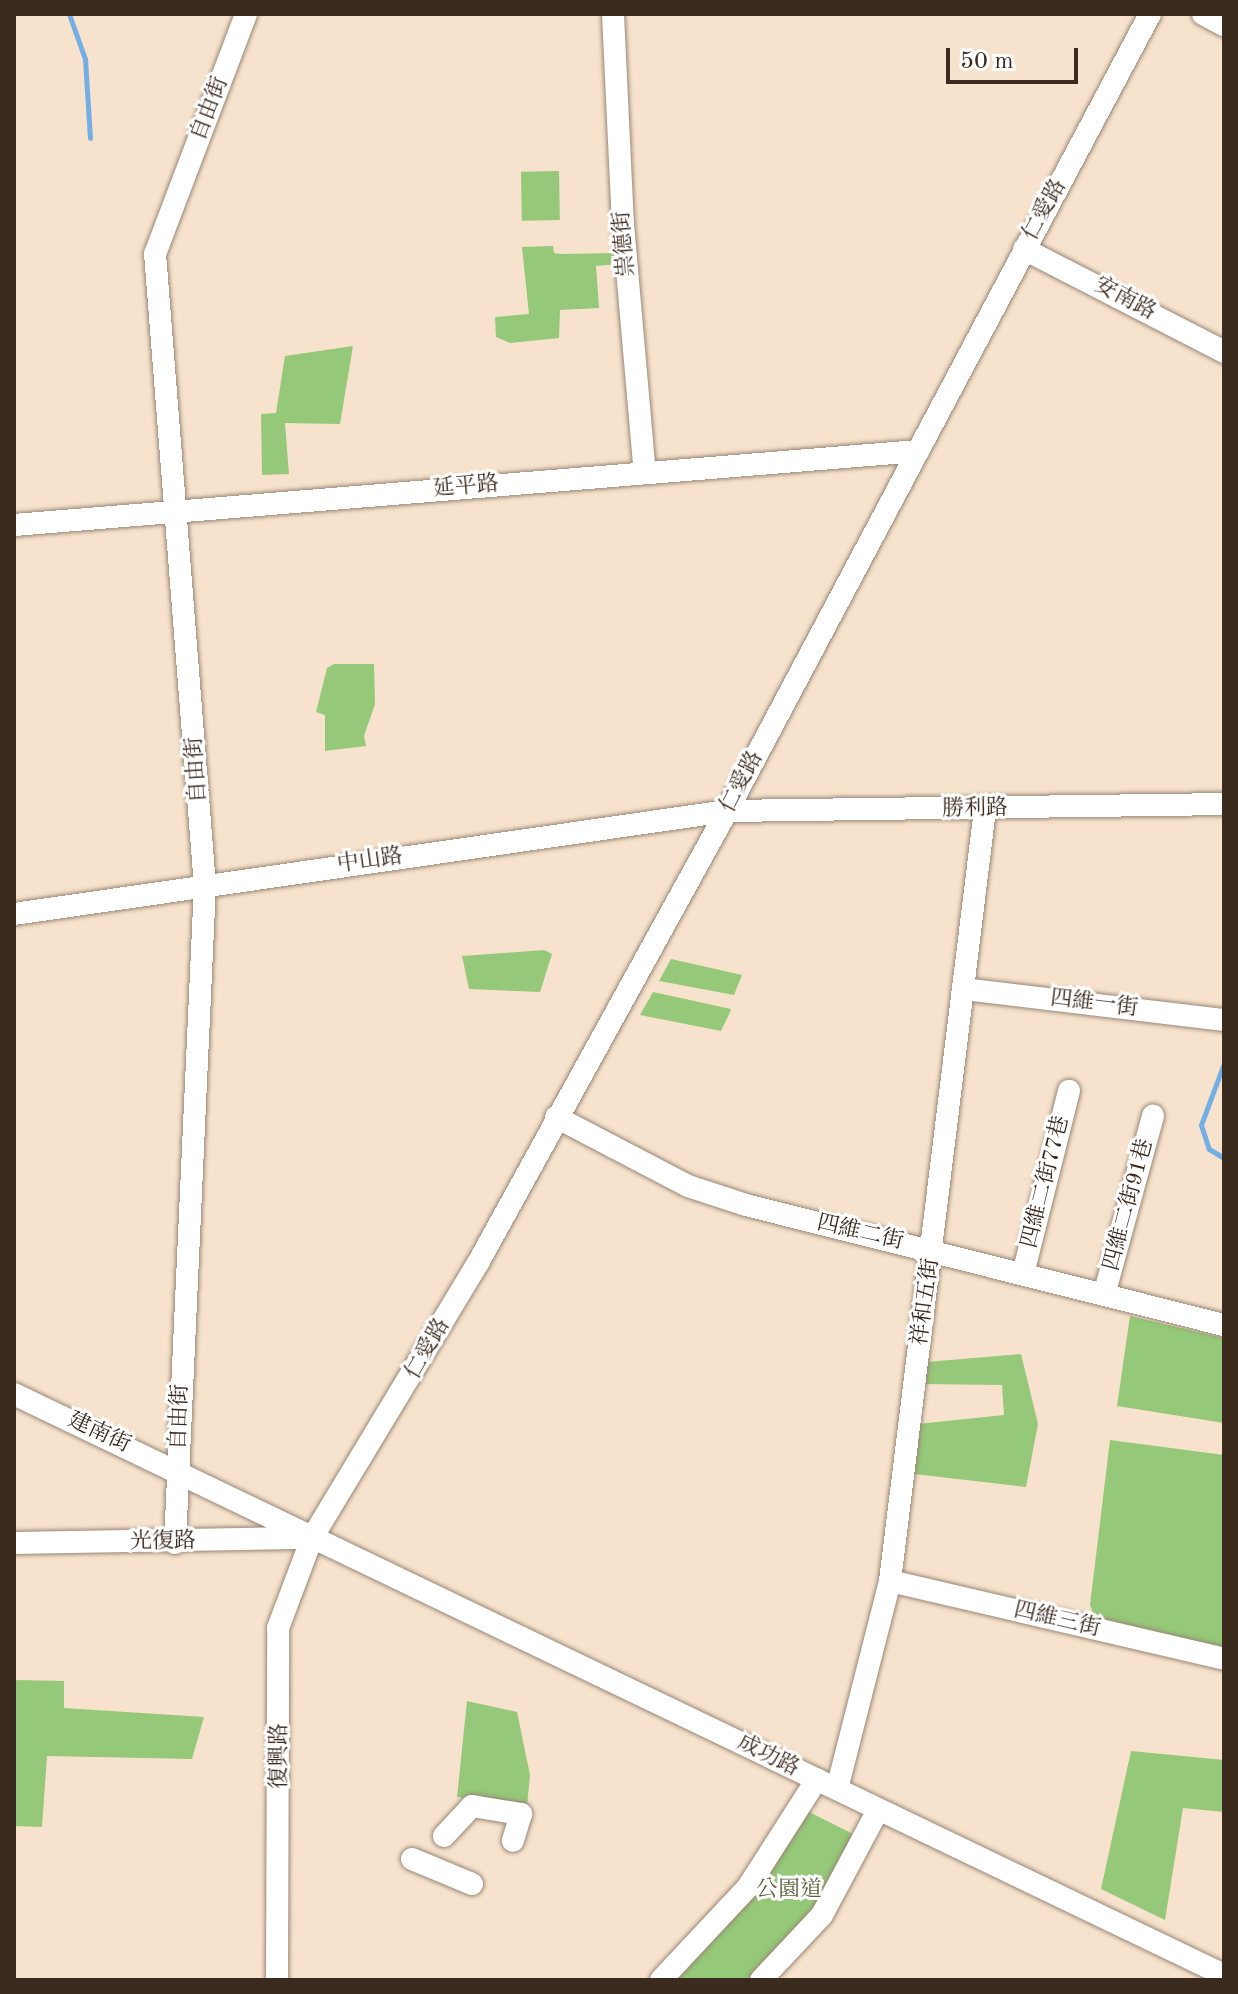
<!DOCTYPE html>
<html>
<head>
<meta charset="utf-8">
<style>
	body { margin:0 }
	#map { position:relative; width:1238px; height:1994px; overflow:hidden; background:#f7e3cd; font-family:"Old Standard TT","Noto Serif TC",serif }
	div>[style] { position:absolute }
	.green>* { inset:0; background:#95c878; transform-origin:0 0 }
	.stream>* { height:5px; margin:-2.5px; padding:0 2.5px; transform-origin:2.5px; border-radius:2.5px; background:#73aee4 }
	.roads { filter:drop-shadow(0 0 2px #998676) drop-shadow(0 0 2px #998676) }
	.minor>* { height:22px; margin:-11px; padding:0 11px; transform-origin:11px; border-radius:11px; background:#fff }
	span { translate:-50% -50%; white-space:nowrap; text-align:center; line-height:1.15; -webkit-text-stroke:6px #fff; paint-order:stroke }
	.street-label { font-size:22px; color:#3b2a1e }
	.park-label { font-size:22px; color:#5a613e }
	.frame { position:absolute; inset:0; border:16px solid #3b2a1e; pointer-events:none }
	.scale { position:absolute; left:946px; top:48px; width:132px; height:36px; box-sizing:border-box; border:4px solid #3b2a1e; border-top:0; padding-left:10px; font-size:24px; line-height:28px; white-space:nowrap; color:#3b2a1e; -webkit-text-stroke:6px #fff; paint-order:stroke }
</style>
</head>
<body>
<div id="map">
	<div class="green">
		<div style="left:559px;top:171px;width:49px;height:38px;rotate:89deg"></div>
		<div style="clip-path:polygon(553px 246px,554px 253px,562px 254px,618px 253px,618px 264px,596px 266px,599px 308px,560px 310px,559px 338px,510px 343px,496px 337px,495px 317px,529px 314px,522px 247px)"></div>
		<div style="clip-path:polygon(353px 346px,340px 424px,285px 423px,289px 474px,262px 475px,261px 414px,276px 413px,285px 356px)"></div>
		<div style="clip-path:polygon(334px 664px,374px 664px,375px 704px,364px 736px,366px 746px,325px 751px,325px 715px,316px 712px,327px 668px)"></div>
		<div style="clip-path:polygon(544px 950px,552px 954px,540px 992px,469px 989px,462px 956px)"></div>
		<div style="clip-path:polygon(671px 959px,742px 975px,734px 995px,659px 981px)"></div>
		<div style="clip-path:polygon(653px 992px,731px 1009px,730px 1012px,721px 1031px,640px 1015px)"></div>
		<div style="clip-path:polygon(1130px 1316px,1224px 1338px,1224px 1423px,1117px 1406px)"></div>
		<div style="clip-path:polygon(1021px 1354px,1038px 1424px,1026px 1487px,914px 1474px,918px 1424px,1004px 1415px,1002px 1385px,923px 1384px,927px 1362px)"></div>
		<div style="clip-path:polygon(1110px 1440px,1224px 1455px,1224px 1649px,1096px 1620px,1090px 1605px)"></div>
		<div style="clip-path:polygon(14px 1680px,64px 1681px,64px 1708px,204px 1717px,192px 1759px,47px 1756px,42px 1827px,14px 1826px)"></div>
		<div style="clip-path:polygon(467px 1701px,517px 1712px,530px 1775px,527px 1806px,457px 1797px)"></div>
		<div style="clip-path:polygon(1131px 1751px,1224px 1760px,1224px 1812px,1183px 1808px,1165px 1920px,1101px 1889px)"></div>
		<div style="clip-path:polygon(803px 1809px,857px 1836px,816px 1912px,755px 1980px,668px 1980px)"></div>
	</div>
	<div class="stream">
		<div style="left:69px;top:14px;width:48px;rotate:70.4deg"></div>
		<div style="left:85px;top:59px;width:79px;rotate:86.4deg"></div>
		<div style="left:1224px;top:1063px;width:66px;rotate:110.4deg"></div>
		<div style="left:1201px;top:1125px;width:25px;rotate:72deg"></div>
		<div style="left:1209px;top:1149px;width:17px;rotate:31deg"></div>
	</div>
	<div class="roads">
		<div class="minor">
			<div style="left:613px;top:14px;width:210px;rotate:87.3deg"></div>
			<div style="left:623px;top:224px;width:250px;rotate:85deg"></div>
			<div style="left:1203px;top:14px;width:24px;rotate:28deg"></div>
			<div style="left:1024px;top:249px;width:225px;rotate:27.2deg"></div>
			<div style="left:14px;top:525px;width:907px;rotate:-4.68deg"></div>
			<div style="left:14px;top:914px;width:720px;rotate:-8.22deg"></div>
			<div style="left:727px;top:811px;width:497px;rotate:-0.8deg"></div>
			<div style="left:963px;top:989px;width:263px;rotate:6.8deg"></div>
			<div style="left:556px;top:1117px;width:149px;rotate:27.6deg"></div>
			<div style="left:688px;top:1186px;width:61px;rotate:18.1deg"></div>
			<div style="left:746px;top:1205px;width:493px;rotate:14.1deg"></div>
			<div style="left:1023px;top:1274px;width:189px;rotate:-75.9deg"></div>
			<div style="left:1104px;top:1295px;width:186px;rotate:-74.7deg"></div>
			<div style="left:14px;top:1394px;width:1342px;rotate:25.65deg"></div>
			<div style="left:14px;top:1543px;width:295px;rotate:-1deg"></div>
			<div style="left:175px;top:1543px;width:658px;rotate:-87.39deg"></div>
			<div style="left:205px;top:886px;width:634px;rotate:-94.52deg"></div>
			<div style="left:155px;top:254px;width:257px;rotate:-69.2deg"></div>
			<div style="left:890px;top:1581px;width:343px;rotate:13.1deg"></div>
			<div style="left:837px;top:1789px;width:215px;rotate:-75.7deg"></div>
			<div style="left:890px;top:1581px;width:778px;rotate:-82.98deg"></div>
			<div style="left:444px;top:1836px;width:41px;rotate:-47deg"></div>
			<div style="left:472px;top:1806px;width:50px;rotate:9.3deg"></div>
			<div style="left:521px;top:1814px;width:28px;rotate:107deg"></div>
			<div style="left:412px;top:1859px;width:65px;rotate:22.6deg"></div>
			<div style="left:277px;top:1980px;width:352px;rotate:-89.8deg"></div>
			<div style="left:278px;top:1628px;width:96px;rotate:-69.3deg"></div>
			<div style="left:312px;top:1538px;width:321px;rotate:-58.9deg"></div>
			<div style="left:478px;top:1263px;width:516px;rotate:-61.15deg"></div>
			<div style="left:727px;top:811px;width:902px;rotate:-62.04deg"></div>
			<div style="left:661px;top:1980px;width:127px;rotate:-46.9deg"></div>
			<div style="left:748px;top:1887px;width:128px;rotate:-57.4deg"></div>
			<div style="left:761px;top:1980px;width:89px;rotate:-46.8deg"></div>
			<div style="left:822px;top:1915px;width:119px;rotate:-61.9deg"></div>
		</div>
	</div>
	<div class="street-label">
		<span style="left:210px;top:109px;rotate:-69deg">自由街</span>
		<span style="left:1045px;top:210px;rotate:-61deg">仁愛路</span>
		<span style="left:625px;top:244px;rotate:-95deg">祟德街</span>
		<span style="left:1125px;top:299px;rotate:28deg">安南路</span>
		<span style="left:466px;top:487px;rotate:-5deg">延平路</span>
		<span style="left:197px;top:770px;rotate:-94deg">自由街</span>
		<span style="left:742px;top:782px;rotate:-62deg">仁愛路</span>
		<span style="left:975px;top:809px;rotate:-1deg">勝利路</span>
		<span style="left:370px;top:861px;rotate:-8deg">中山路</span>
		<span style="left:1094px;top:1004px;rotate:7deg">四維一街</span>
		<span style="left:1046px;top:1182px;rotate:-76deg">四維二街77巷</span>
		<span style="left:1129px;top:1205px;rotate:-75deg">四維二街91巷</span>
		<span style="left:860px;top:1233px;rotate:13deg">四維二街</span>
		<span style="left:926px;top:1302px;rotate:-82deg">祥和五街</span>
		<span style="left:428px;top:1349px;rotate:-60deg">仁愛路</span>
		<span style="left:180px;top:1417px;rotate:-88deg">自由街</span>
		<span style="left:99px;top:1433px;rotate:25deg">建南街</span>
		<span style="left:163px;top:1542px;rotate:-1deg">光復路</span>
		<span style="left:1057px;top:1620px;rotate:13deg">四維三街</span>
		<span style="left:280px;top:1756px;rotate:-90deg">復興路</span>
		<span style="left:768px;top:1756px;rotate:26deg">成功路</span>
	</div>
	<div class="park-label">
		<span style="left:789px;top:1891px">公園道</span>
	</div>
	<div class="frame"></div>
	<div class="scale">50 m</div>
</div>
</body>
</html>
